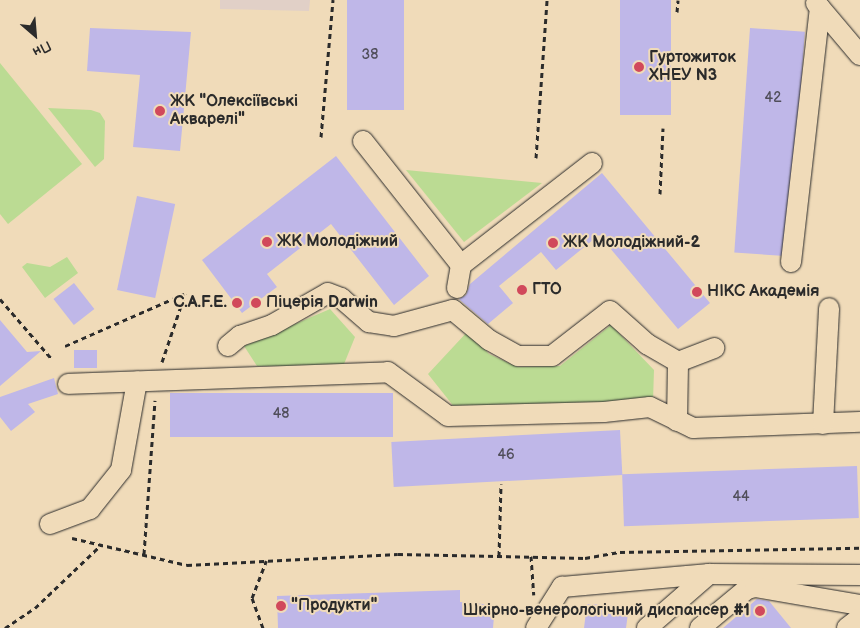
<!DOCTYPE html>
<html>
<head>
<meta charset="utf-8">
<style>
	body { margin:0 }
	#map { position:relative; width:860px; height:628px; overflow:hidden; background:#f0dbb9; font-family:"Balsamiq Sans",sans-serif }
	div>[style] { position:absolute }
	.built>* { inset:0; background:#e1d0c7 }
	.green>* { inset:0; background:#bbdb93 }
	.building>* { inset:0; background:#bfb7e8; transform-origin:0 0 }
	.path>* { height:3px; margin-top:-1.5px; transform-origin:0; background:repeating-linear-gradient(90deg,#2b2b2b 0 5px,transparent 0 9px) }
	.roads { filter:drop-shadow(0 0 1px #2b2b2b) drop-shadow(0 0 1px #2b2b2b) }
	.minor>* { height:20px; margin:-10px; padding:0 10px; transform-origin:10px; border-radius:10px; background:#f0dbb9 }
	.dots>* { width:14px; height:14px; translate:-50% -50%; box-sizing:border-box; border:2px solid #f0dbb9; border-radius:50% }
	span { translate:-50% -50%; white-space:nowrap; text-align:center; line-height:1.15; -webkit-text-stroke:4px #f0dbb9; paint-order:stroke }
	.number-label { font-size:14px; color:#504e5a }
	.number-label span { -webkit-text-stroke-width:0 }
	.poi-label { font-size:16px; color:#2b2b2b; font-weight:700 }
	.left { translate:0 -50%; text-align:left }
	.right { translate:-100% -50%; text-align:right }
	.north { position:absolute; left:10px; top:10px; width:50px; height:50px; -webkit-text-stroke:4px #f0dbb9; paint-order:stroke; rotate:153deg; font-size:14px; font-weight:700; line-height:20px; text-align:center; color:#2b2b2b }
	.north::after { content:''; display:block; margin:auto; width:18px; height:22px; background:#2b2b2b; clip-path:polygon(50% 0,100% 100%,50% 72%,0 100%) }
</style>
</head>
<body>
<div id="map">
	<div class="built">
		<div style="clip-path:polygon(220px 0,310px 0,309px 11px,220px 9px)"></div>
	</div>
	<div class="green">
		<div style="clip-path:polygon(0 63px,82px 164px,8px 224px,0 214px)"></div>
		<div style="clip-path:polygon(48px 108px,91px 110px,100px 113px,105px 121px,104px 159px,95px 167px)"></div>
		<div style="clip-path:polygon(406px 170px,542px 183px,464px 242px)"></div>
		<div style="clip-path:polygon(67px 257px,78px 273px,45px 298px,22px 267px,27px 263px,50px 267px)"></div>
		<div style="clip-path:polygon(330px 309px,355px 337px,342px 369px,257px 366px,244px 346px)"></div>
		<div style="clip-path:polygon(611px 325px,654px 370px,653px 401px,455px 408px,428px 374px,468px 331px,489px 354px,518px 367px,560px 366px)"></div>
	</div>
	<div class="building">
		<div style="left:347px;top:0;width:57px;height:110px"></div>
		<div style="left:620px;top:0;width:51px;height:115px"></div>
		<div style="clip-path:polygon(90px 28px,191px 32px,180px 151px,133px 147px,140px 75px,87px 71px)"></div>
		<div style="left:750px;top:28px;width:55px;height:225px;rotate:4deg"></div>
		<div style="clip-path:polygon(336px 156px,429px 276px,394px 305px,331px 224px,267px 274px,277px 287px,242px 313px,202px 260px)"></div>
		<div style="clip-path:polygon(602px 173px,710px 303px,678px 329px,599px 235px,556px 270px,541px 252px,499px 286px,513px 303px,488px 324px,461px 301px,459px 299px,466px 295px,470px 284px)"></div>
		<div style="left:137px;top:196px;width:39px;height:96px;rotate:12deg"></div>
		<div style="left:74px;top:283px;width:33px;height:26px;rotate:52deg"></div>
		<div style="clip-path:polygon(0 320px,27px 352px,41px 351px,0 386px)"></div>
		<div style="left:74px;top:350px;width:23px;height:18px"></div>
		<div style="clip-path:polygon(54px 378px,58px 394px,28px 404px,35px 412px,11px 431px,0 417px,0 397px)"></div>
		<div style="left:170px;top:393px;width:223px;height:44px"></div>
		<div style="left:620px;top:430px;width:45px;height:229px;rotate:87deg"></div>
		<div style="left:857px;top:466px;width:52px;height:235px;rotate:88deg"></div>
		<div style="clip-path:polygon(460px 590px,460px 602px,495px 605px,493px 628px,278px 628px,277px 596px)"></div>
		<div style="clip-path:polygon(757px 599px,769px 601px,791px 628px,723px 628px)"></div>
		<div style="clip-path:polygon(587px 604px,629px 606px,626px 628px,584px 628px)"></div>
	</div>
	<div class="path">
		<div style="left:677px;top:12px;width:12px;rotate:-85deg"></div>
		<div style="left:321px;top:137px;width:138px;rotate:-85deg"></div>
		<div style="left:536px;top:158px;width:158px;rotate:-86deg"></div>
		<div style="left:660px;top:194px;width:66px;rotate:-87.4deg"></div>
		<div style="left:0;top:299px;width:78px;rotate:49.2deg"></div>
		<div style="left:65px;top:346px;width:130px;rotate:-23.6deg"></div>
		<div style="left:162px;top:362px;width:72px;rotate:-71.3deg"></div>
		<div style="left:72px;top:538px;width:118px;rotate:13.2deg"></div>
		<div style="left:187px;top:565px;width:211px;rotate:-3deg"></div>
		<div style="left:398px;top:554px;width:187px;rotate:1.2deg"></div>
		<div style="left:585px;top:558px;width:36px;rotate:-10deg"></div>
		<div style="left:620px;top:552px;width:240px;rotate:-1deg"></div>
		<div style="left:144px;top:554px;width:154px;rotate:-85.9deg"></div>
		<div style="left:499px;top:556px;width:72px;rotate:-88.4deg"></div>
		<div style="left:531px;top:556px;width:39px;rotate:86deg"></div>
		<div style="left:5px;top:628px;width:36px;rotate:-34deg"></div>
		<div style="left:35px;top:608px;width:91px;rotate:-43.7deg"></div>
		<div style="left:263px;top:628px;width:32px;rotate:-110deg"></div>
		<div style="left:252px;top:598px;width:40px;rotate:-69deg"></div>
	</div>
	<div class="roads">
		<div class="minor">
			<div style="left:816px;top:3px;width:68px;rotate:49.8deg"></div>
			<div style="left:363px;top:141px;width:158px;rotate:51.7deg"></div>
			<div style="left:791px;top:262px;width:256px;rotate:-83.5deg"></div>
			<div style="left:457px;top:288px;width:23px;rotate:-80deg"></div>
			<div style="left:461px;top:265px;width:166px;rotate:-37.9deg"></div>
			<div style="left:453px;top:310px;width:47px;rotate:39.8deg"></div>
			<div style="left:489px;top:340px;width:33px;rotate:29deg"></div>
			<div style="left:518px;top:356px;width:34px"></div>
			<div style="left:552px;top:356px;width:73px;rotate:-37.8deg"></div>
			<div style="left:610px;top:311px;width:50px;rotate:41.7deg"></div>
			<div style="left:647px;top:344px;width:36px;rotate:30deg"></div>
			<div style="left:678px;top:362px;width:39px;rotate:-21deg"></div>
			<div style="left:228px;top:346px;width:16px;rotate:-40deg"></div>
			<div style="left:240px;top:336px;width:34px;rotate:-19deg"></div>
			<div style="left:272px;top:325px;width:64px;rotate:-29.7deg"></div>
			<div style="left:328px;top:293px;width:14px;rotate:21deg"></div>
			<div style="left:341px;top:298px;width:37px;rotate:41deg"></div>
			<div style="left:369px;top:322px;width:25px;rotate:9deg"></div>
			<div style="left:394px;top:326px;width:61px;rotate:-15.2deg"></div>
			<div style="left:68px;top:384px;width:320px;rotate:-2.1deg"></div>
			<div style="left:388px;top:372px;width:74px;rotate:36.3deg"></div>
			<div style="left:448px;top:416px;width:156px;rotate:-1.5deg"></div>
			<div style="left:604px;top:412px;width:46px;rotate:-6.2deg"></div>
			<div style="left:650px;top:407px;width:48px;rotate:26deg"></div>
			<div style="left:693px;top:428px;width:167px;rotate:-2.1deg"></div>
			<div style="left:677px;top:421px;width:59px;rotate:-89deg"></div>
			<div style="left:823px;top:424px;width:116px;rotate:-87deg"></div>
			<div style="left:50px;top:524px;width:43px;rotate:-20.6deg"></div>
			<div style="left:90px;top:509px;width:50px;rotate:-51.5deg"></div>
			<div style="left:121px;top:470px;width:90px;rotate:-79.8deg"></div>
			<div style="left:536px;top:628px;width:49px;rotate:-57.6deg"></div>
			<div style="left:562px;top:587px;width:148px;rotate:-5.1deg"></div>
			<div style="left:709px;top:574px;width:151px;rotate:0.4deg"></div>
			<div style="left:647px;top:628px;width:82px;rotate:-41.1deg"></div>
			<div style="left:700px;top:628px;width:61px;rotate:-39.7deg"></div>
			<div style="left:747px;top:589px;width:8px;rotate:-14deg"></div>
			<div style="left:755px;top:587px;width:107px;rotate:9.7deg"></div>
			<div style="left:847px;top:628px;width:16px;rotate:-38deg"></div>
		</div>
	</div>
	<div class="dots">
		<div style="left:639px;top:67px;background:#d1495b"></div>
		<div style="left:160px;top:111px;background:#d1495b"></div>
		<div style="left:267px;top:242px;background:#d1495b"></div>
		<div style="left:553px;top:243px;background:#d1495b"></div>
		<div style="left:522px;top:290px;background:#d1495b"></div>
		<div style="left:697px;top:292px;background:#d1495b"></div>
		<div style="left:237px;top:303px;background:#d1495b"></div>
		<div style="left:256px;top:303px;background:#d1495b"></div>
		<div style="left:281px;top:606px;background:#d1495b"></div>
		<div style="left:760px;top:611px;background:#d1495b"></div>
	</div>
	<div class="number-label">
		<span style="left:370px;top:55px">38</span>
		<span style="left:773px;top:98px">42</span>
		<span style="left:281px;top:414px">48</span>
		<span style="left:506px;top:455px">46</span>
		<span style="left:741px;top:497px">44</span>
	</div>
	<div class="poi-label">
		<span class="left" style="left:649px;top:67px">Гуртожиток<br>ХНЕУ N3</span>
		<span class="left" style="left:170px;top:111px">ЖК "Олексіївські<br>Акварелі"</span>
		<span class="left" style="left:277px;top:242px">ЖК Молодіжний</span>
		<span class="left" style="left:563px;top:243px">ЖК Молодіжний-2</span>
		<span class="left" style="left:532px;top:290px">ГТО</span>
		<span class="left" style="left:707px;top:292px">НІКС Академія</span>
		<span class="right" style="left:227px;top:303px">C.A.F.E.</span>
		<span class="left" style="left:266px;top:303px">Піцерія Darwin</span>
		<span class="left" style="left:291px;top:606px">"Продукти"</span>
		<span class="right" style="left:750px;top:611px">Шкірно-венерологічний диспансер #1</span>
	</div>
	<div class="north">Пн</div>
</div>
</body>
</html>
